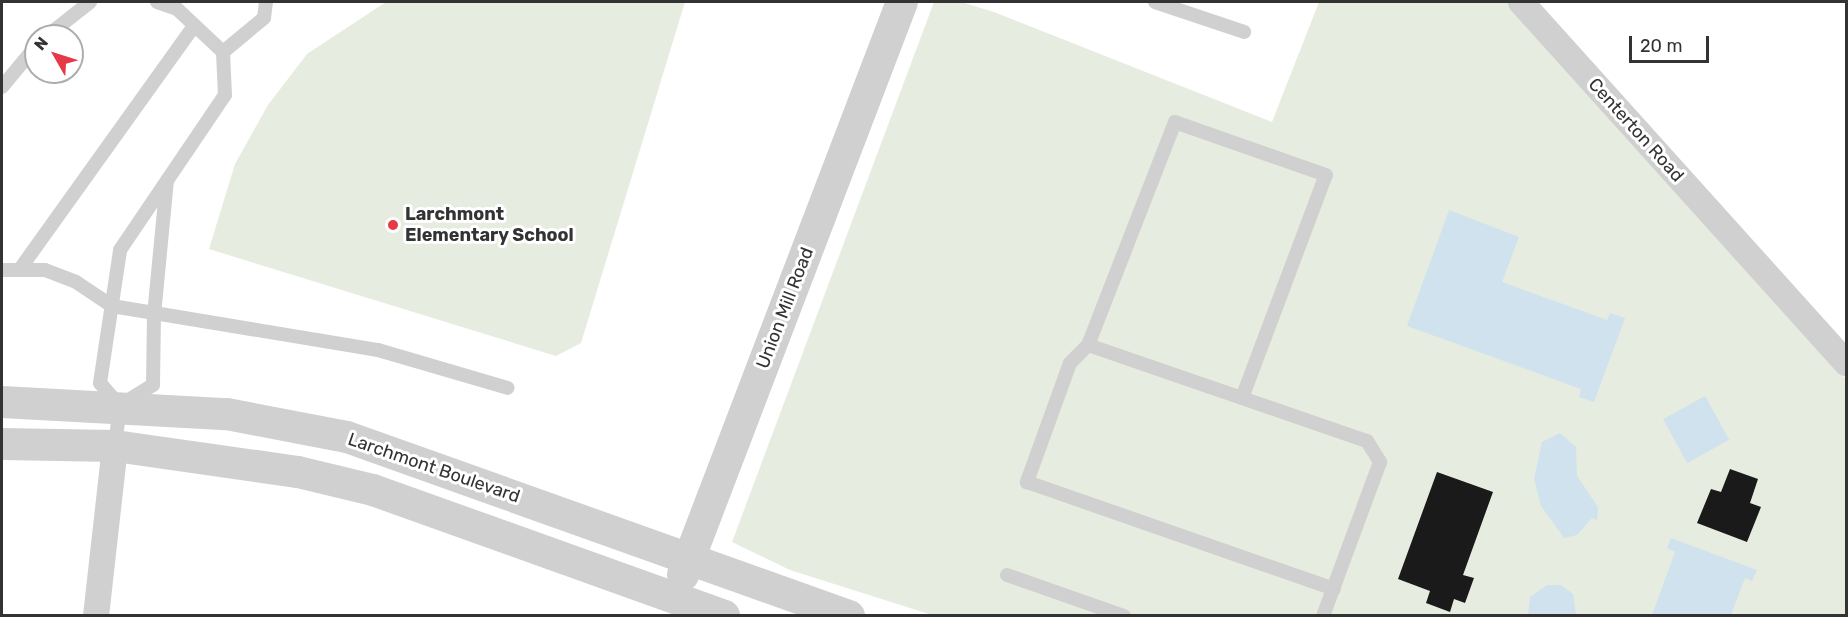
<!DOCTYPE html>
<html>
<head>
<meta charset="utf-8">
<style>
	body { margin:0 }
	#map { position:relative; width:1848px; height:617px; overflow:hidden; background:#fff; font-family:Rubik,sans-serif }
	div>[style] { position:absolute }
	.green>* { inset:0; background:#e6ecdf }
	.water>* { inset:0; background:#cfe2ee; transform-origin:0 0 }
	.building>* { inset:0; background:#1a1a1a }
	.service>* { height:14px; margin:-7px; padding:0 7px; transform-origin:7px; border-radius:7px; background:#d0d0d0 }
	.minor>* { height:26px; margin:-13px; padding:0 13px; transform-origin:13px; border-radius:13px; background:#d0d0d0 }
	.tertiary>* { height:32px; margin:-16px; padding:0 16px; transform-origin:16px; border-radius:16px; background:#d0d0d0 }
	.dots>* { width:16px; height:16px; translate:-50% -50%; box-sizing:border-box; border:3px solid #fff; border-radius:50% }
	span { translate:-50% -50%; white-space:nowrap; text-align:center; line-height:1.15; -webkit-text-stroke:6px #fff; paint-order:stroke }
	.street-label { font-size:18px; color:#333 }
	.poi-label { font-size:18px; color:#333; font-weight:700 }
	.left { translate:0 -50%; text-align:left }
	.frame { position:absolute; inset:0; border:3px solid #333; pointer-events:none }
	.north { position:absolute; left:24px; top:24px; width:60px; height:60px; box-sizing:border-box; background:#fff; border:2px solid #adadad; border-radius:50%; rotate:309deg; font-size:16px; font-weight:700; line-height:24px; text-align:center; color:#333 }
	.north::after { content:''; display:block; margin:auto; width:21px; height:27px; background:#e63946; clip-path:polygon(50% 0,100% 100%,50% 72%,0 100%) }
	.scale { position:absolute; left:1629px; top:36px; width:80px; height:27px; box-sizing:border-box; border:3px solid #333; border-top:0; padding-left:8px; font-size:18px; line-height:21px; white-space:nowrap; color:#333; -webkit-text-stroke:4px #fff; paint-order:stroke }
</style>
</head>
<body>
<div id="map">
	<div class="green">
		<div style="clip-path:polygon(386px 2px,685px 2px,581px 343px,556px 356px,209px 249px,235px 164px,268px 105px,307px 54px)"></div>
		<div style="clip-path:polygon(934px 2px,961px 2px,994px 12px,1272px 122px,1319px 2px,1514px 2px,1846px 379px,1846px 615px,932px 615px,790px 570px,732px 542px)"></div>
	</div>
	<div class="water">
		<div style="clip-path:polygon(1449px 210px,1519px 237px,1502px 282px,1607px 320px,1610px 313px,1625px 318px,1594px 402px,1579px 397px,1581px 389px,1407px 326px)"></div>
		<div style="left:1705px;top:396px;width:50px;height:48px;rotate:61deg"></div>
		<div style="clip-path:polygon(1560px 433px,1576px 447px,1577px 476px,1598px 507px,1597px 520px,1592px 518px,1577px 535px,1564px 538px,1541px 506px,1534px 479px,1542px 442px)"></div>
		<div style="clip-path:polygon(1671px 538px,1757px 570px,1752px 581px,1745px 578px,1731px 615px,1652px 615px,1675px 552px,1667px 548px)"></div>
		<div style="clip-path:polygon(1547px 585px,1561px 585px,1573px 594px,1576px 615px,1528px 615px,1530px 597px)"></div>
	</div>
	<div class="building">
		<div style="clip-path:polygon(1730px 469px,1758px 479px,1750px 503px,1761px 507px,1747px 542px,1697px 523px,1711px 489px,1721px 492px)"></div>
		<div style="clip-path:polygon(1437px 472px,1493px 492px,1463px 575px,1474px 578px,1465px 603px,1454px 599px,1450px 612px,1426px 603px,1430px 591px,1398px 579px)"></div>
	</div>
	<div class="service">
		<div style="left:1155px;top:2px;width:94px;rotate:18.6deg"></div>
		<div style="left:47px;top:36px;width:55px;rotate:-38.3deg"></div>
		<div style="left:223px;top:52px;width:53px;rotate:-39.7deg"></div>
		<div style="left:264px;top:18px;width:16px;rotate:-83deg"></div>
		<div style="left:2px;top:87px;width:53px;rotate:-50.3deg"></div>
		<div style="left:20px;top:269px;width:299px;rotate:-54.4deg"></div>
		<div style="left:2px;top:270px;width:43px"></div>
		<div style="left:45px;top:270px;width:33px;rotate:21deg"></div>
		<div style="left:76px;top:282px;width:43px;rotate:33.7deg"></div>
		<div style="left:112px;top:306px;width:270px;rotate:9.4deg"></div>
		<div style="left:378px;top:350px;width:135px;rotate:16.3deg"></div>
		<div style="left:1088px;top:345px;width:295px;rotate:19deg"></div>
		<div style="left:1367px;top:441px;width:25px;rotate:58deg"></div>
		<div style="left:1380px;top:462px;width:164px;rotate:110.3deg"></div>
		<div style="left:1242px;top:398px;width:238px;rotate:-69.4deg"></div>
		<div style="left:1326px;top:175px;width:160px;rotate:-160.7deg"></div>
		<div style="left:1175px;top:122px;width:239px;rotate:111.3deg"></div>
		<div style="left:1088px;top:345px;width:25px;rotate:135deg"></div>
		<div style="left:1070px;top:363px;width:127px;rotate:109.9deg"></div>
		<div style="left:1027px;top:482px;width:325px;rotate:19.2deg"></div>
		<div style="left:124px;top:403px;width:34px;rotate:-32deg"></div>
		<div style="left:153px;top:385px;width:70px;rotate:-89.2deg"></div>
		<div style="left:154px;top:315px;width:135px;rotate:-84.5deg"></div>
		<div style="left:115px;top:446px;width:40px;rotate:-82.9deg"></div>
		<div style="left:120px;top:406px;width:30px;rotate:-131deg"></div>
		<div style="left:100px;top:383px;width:134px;rotate:-81.4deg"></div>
		<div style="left:120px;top:250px;width:187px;rotate:-55.9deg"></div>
		<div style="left:225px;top:95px;width:43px;rotate:-92.7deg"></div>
		<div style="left:223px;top:52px;width:63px;rotate:-136.9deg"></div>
		<div style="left:177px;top:9px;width:21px;rotate:-161deg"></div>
		<div style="left:1007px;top:575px;width:124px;rotate:19.3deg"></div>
	</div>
	<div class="minor">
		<div style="left:1521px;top:2px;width:486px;rotate:48deg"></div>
		<div style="left:96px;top:616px;width:171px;rotate:-83.6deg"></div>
	</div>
	<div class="tertiary">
		<div style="left:2px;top:402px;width:225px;rotate:3.1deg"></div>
		<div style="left:227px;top:414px;width:122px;rotate:10.9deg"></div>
		<div style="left:347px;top:437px;width:533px;rotate:19.62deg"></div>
		<div style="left:2px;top:444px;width:113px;rotate:1deg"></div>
		<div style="left:115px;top:446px;width:185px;rotate:8.1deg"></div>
		<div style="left:298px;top:472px;width:77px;rotate:13.5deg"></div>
		<div style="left:373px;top:490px;width:373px;rotate:19.7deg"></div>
		<div style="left:683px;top:575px;width:613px;rotate:-69.08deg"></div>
	</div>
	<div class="dots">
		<div style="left:393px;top:225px;background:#e63946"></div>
	</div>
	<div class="street-label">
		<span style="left:1636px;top:130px;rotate:48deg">Centerton Road</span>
		<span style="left:785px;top:308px;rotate:-69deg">Union Mill Road</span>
		<span style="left:434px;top:468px;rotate:19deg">Larchmont Boulevard</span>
	</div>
	<div class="poi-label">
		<span class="left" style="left:405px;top:225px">Larchmont<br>Elementary School</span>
	</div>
	<div class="frame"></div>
	<div class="north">N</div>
	<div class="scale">20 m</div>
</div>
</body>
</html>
